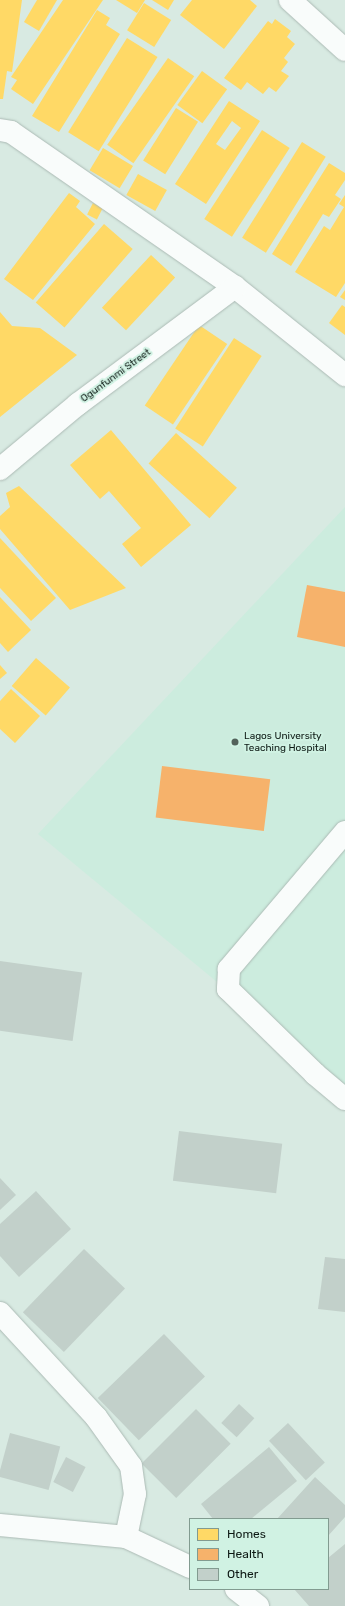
<!DOCTYPE html>
<html>
<head>
<meta charset="utf-8">
<style>
	body { margin:0 }
	#map { position:relative; width:345px; height:1606px; overflow:hidden; background:#d8eae2; font-family:Rubik,sans-serif }
	div>[style] { position:absolute }
	.built>* { inset:0; background:#ccecde }
	.homes>* { inset:0; background:#ffd966; transform-origin:0 0 }
	.health>* { inset:0; background:#f6b26b; transform-origin:0 0 }
	.building>* { inset:0; background:#c2d0ca; transform-origin:0 0 }
	.roads { filter:drop-shadow(0 0 1px #abbab4) drop-shadow(0 0 1px #abbab4) }
	.street>* { height:22px; margin:-11px; padding:0 11px; transform-origin:11px; border-radius:11px; background:#f9fcfb }
	.dots>* { width:11px; height:11px; translate:-50% -50%; box-sizing:border-box; border:2px solid #d0f2e3; border-radius:50% }
	span { translate:-50% -50%; white-space:nowrap; text-align:center; line-height:1.15; -webkit-text-stroke:4px #d0f2e3; paint-order:stroke }
	.street-label { font-size:10px; color:#0c1813 }
	.poi-label { font-size:10px; color:#0c1813 }
	.left { translate:0 -50%; text-align:left }
	.legend { position:absolute; left:189px; top:1518px; width:140px; height:72px; box-sizing:border-box; background:#d0f2e3; border:1px solid #829b90; margin:0; padding:5px 7px; list-style:none; font-size:12px; color:#0c1813 }
	.legend li { display:flex; align-items:center; gap:8px; height:20px }
	.legend b { width:20px; border:1px solid #829b90 }
</style>
</head>
<body>
<div id="map">
	<div class="built">
		<div style="clip-path:polygon(345px 507px,345px 1088px,38px 834px)"></div>
	</div>
	<div class="homes">
		<div style="clip-path:polygon(0 0,22px 0,12px 72px,7px 71px,3px 99px,0 99px)"></div>
		<div style="clip-path:polygon(37px 0,57px 0,39px 31px,24px 22px)"></div>
		<div style="clip-path:polygon(63px 0,103px 0,33px 104px,11px 89px,17px 80px,11px 77px)"></div>
		<div style="clip-path:polygon(116px 0,145px 0,137px 13px)"></div>
		<div style="clip-path:polygon(152px 0,174px 0,168px 10px)"></div>
		<div style="clip-path:polygon(192px 0,250px 0,257px 6px,224px 49px,180px 15px)"></div>
		<div style="left:144px;top:3px;width:32px;height:32px;rotate:32deg"></div>
		<div style="clip-path:polygon(97px 10px,110px 18px,106px 25px,120px 34px,59px 132px,32px 116px)"></div>
		<div style="clip-path:polygon(275px 19px,291px 31px,287px 37px,295px 44px,284px 58px,288px 62px,281px 71px,289px 76px,276px 92px,269px 87px,263px 94px,247px 82px,241px 90px,224px 78px,268px 21px,272px 24px)"></div>
		<div style="left:127px;top:38px;width:36px;height:111px;rotate:32deg"></div>
		<div style="left:168px;top:58px;width:32px;height:106px;rotate:35deg"></div>
		<div style="left:202px;top:71px;width:31px;height:42px;rotate:36deg"></div>
		<div style="clip-path:polygon(evenodd,229px 101px,260px 121px,206px 204px,175px 184px,229px 101px,232px 121px,241px 128px,225px 150px,216px 144px,232px 121px)"></div>
		<div style="left:176px;top:108px;width:26px;height:62px;rotate:32deg"></div>
		<div style="left:262px;top:130px;width:33px;height:106px;rotate:33deg"></div>
		<div style="left:302px;top:142px;width:28px;height:113px;rotate:32deg"></div>
		<div style="left:103px;top:148px;width:35px;height:26px;rotate:31deg"></div>
		<div style="clip-path:polygon(329px 163px,345px 173px,345px 180px,335px 195px,341px 199px,329px 217px,323px 214px,291px 266px,272px 254px)"></div>
		<div style="left:138px;top:174px;width:33px;height:24px;rotate:29deg"></div>
		<div style="clip-path:polygon(69px 193px,80px 201px,76px 207px,95px 224px,33px 300px,4px 279px)"></div>
		<div style="clip-path:polygon(345px 195px,345px 283px,336px 297px,295px 272px,324px 226px,330px 230px,344px 207px,339px 204px)"></div>
		<div style="left:93px;top:203px;width:11px;height:13px;rotate:27deg"></div>
		<div style="left:104px;top:224px;width:38px;height:104px;rotate:41deg"></div>
		<div style="left:151px;top:255px;width:33px;height:72px;rotate:43deg"></div>
		<div style="clip-path:polygon(345px 290px,345px 300px,340px 297px)"></div>
		<div style="clip-path:polygon(342px 305px,345px 307px,345px 335px,329px 323px)"></div>
		<div style="clip-path:polygon(0 312px,12px 326px,40px 328px,77px 355px,0 417px)"></div>
		<div style="left:199px;top:325px;width:34px;height:97px;rotate:34deg"></div>
		<div style="left:234px;top:338px;width:33px;height:108px;rotate:33deg"></div>
		<div style="clip-path:polygon(111px 430px,191px 525px,141px 567px,122px 544px,141px 528px,109px 491px,100px 499px,70px 465px)"></div>
		<div style="left:176px;top:433px;width:82px;height:41px;rotate:42deg"></div>
		<div style="clip-path:polygon(19px 486px,126px 588px,70px 610px,0 529px,0 516px,10px 507px,6px 493px)"></div>
		<div style="clip-path:polygon(0 538px,56px 598px,31px 621px,0 588px)"></div>
		<div style="clip-path:polygon(0 597px,31px 630px,8px 652px,0 643px)"></div>
		<div style="left:36px;top:658px;width:45px;height:37px;rotate:41deg"></div>
		<div style="clip-path:polygon(0 665px,7px 673px,0 679px)"></div>
		<div style="clip-path:polygon(11px 689px,40px 716px,15px 743px,0 729px,0 701px)"></div>
	</div>
	<div class="health">
		<div style="clip-path:polygon(307px 585px,345px 592px,345px 647px,297px 637px)"></div>
		<div style="left:162px;top:766px;width:109px;height:52px;rotate:7deg"></div>
	</div>
	<div class="building">
		<div style="left:0;top:961px;width:83px;height:69px;rotate:8deg"></div>
		<div style="left:179px;top:1131px;width:104px;height:50px;rotate:7deg"></div>
		<div style="clip-path:polygon(0 1178px,16px 1195px,0 1210px)"></div>
		<div style="clip-path:polygon(36px 1191px,71px 1229px,19px 1277px,0 1256px,0 1224px)"></div>
		<div style="left:84px;top:1249px;width:57px;height:88px;rotate:44deg"></div>
		<div style="clip-path:polygon(325px 1257px,345px 1259px,345px 1312px,318px 1309px)"></div>
		<div style="left:164px;top:1334px;width:59px;height:92px;rotate:46deg"></div>
		<div style="left:239px;top:1404px;width:21px;height:26px;rotate:43deg"></div>
		<div style="left:196px;top:1409px;width:49px;height:77px;rotate:45deg"></div>
		<div style="left:288px;top:1423px;width:54px;height:26px;rotate:47deg"></div>
		<div style="left:10px;top:1433px;width:52px;height:45px;rotate:15deg"></div>
		<div style="clip-path:polygon(269px 1447px,297px 1481px,251px 1519px,213px 1519px,201px 1504px)"></div>
		<div style="left:66px;top:1457px;width:22px;height:28px;rotate:27deg"></div>
		<div style="clip-path:polygon(315px 1477px,345px 1505px,345px 1517px,328px 1536px,328px 1519px,277px 1519px)"></div>
		<div style="clip-path:polygon(345px 1544px,345px 1606px,309px 1606px,294px 1589px,328px 1589px,328px 1558px)"></div>
	</div>
	<div class="roads">
		<div class="street">
			<div style="left:290px;top:0;width:74px;rotate:42.3deg"></div>
			<div style="left:0;top:130px;width:11px;rotate:10deg"></div>
			<div style="left:11px;top:132px;width:272px;rotate:34.7deg"></div>
			<div style="left:235px;top:287px;width:141px;rotate:38.7deg"></div>
			<div style="left:0;top:469px;width:102px;rotate:-39.8deg"></div>
			<div style="left:78px;top:404px;width:196px;rotate:-36.7deg"></div>
			<div style="left:345px;top:832px;width:180px;rotate:130.3deg"></div>
			<div style="left:229px;top:969px;width:20px;rotate:93deg"></div>
			<div style="left:228px;top:989px;width:122px;rotate:44.3deg"></div>
			<div style="left:315px;top:1074px;width:39px;rotate:40deg"></div>
			<div style="left:0;top:1313px;width:142px;rotate:47.3deg"></div>
			<div style="left:96px;top:1417px;width:60px;rotate:54.5deg"></div>
			<div style="left:131px;top:1466px;width:28px;rotate:82deg"></div>
			<div style="left:135px;top:1494px;width:44px;rotate:101.8deg"></div>
			<div style="left:0;top:1525px;width:127px;rotate:5.4deg"></div>
			<div style="left:126px;top:1537px;width:71px;rotate:25.1deg"></div>
			<div style="left:236px;top:1589px;width:28px;rotate:38deg"></div>
		</div>
	</div>
	<div class="dots">
		<div style="left:235px;top:742px;background:#53625b"></div>
	</div>
	<div class="street-label">
		<span style="left:116px;top:376px;rotate:-36deg">Ogunfunmi Street</span>
	</div>
	<div class="poi-label">
		<span class="left" style="left:244px;top:742px">Lagos University<br>Teaching Hospital</span>
	</div>
	<ul class="legend">
	<li><b style="height:11px;background:#ffd966"></b>Homes</li>
	<li><b style="height:11px;background:#f6b26b"></b>Health</li>
	<li><b style="height:11px;background:#c2d0ca"></b>Other</li>
	</ul>
</div>
</body>
</html>
